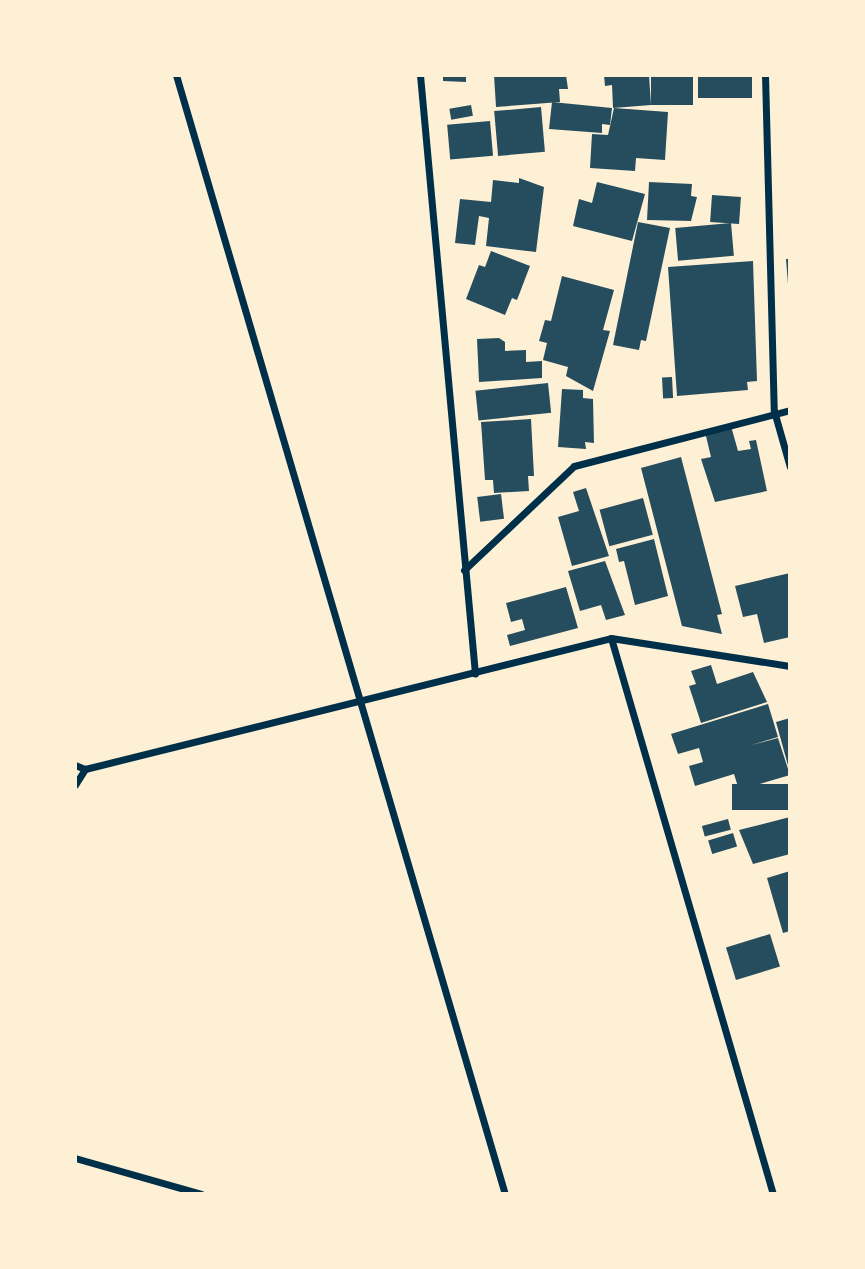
<!DOCTYPE html>
<html>
<head>
<meta charset="utf-8">
<style>
	body { margin:0 }
	#map { position:relative; width:865px; height:1269px; overflow:hidden; background:#fdf0d5; font-family:Jost,sans-serif }
	div>[style] { position:absolute }
	.building>* { inset:0; background:#264d5e; transform-origin:0 0 }
	.minor>* { height:7px; margin:-3.5px; padding:0 3.5px; transform-origin:3.5px; border-radius:3.5px; background:#003049 }
	span { translate:-50% -50%; white-space:nowrap; text-align:center; line-height:1.15; -webkit-text-stroke:5px #fdf0d5; paint-order:stroke }
	.frame { position:absolute; inset:0; border:77px solid #fdf0d5; pointer-events:none }
</style>
</head>
<body>
<div id="map">
	<div class="building">
		<div style="clip-path:polygon(443px 75px,466px 75px,466px 82px,443px 81px)"></div>
		<div style="clip-path:polygon(494px 75px,566px 75px,568px 89px,559px 89px,560px 102px,496px 107px)"></div>
		<div style="clip-path:polygon(604px 75px,649px 75px,651px 105px,613px 108px,612px 85px,605px 86px)"></div>
		<div style="left:651px;top:75px;width:42px;height:30px"></div>
		<div style="left:698px;top:75px;width:54px;height:23px"></div>
		<div style="clip-path:polygon(552px 102px,612px 108px,610px 125px,602px 124px,602px 133px,549px 129px)"></div>
		<div style="left:471px;top:105px;width:11px;height:22px;rotate:80deg"></div>
		<div style="left:541px;top:107px;width:45px;height:47px;rotate:85deg"></div>
		<div style="clip-path:polygon(614px 108px,668px 112px,665px 160px,636px 158px,635px 171px,590px 168px,592px 134px,608px 135px)"></div>
		<div style="left:490px;top:121px;width:35px;height:43px;rotate:85deg"></div>
		<div style="clip-path:polygon(519px 178px,544px 187px,536px 252px,486px 246px,489px 218px,479px 216px,475px 245px,455px 243px,460px 199px,491px 202px,493px 180px,519px 183px)"></div>
		<div style="clip-path:polygon(597px 182px,645px 194px,632px 241px,573px 226px,579px 199px,592px 203px)"></div>
		<div style="clip-path:polygon(649px 182px,692px 184px,691px 196px,697px 197px,691px 221px,647px 220px)"></div>
		<div style="left:712px;top:195px;width:29px;height:27px;rotate:4deg"></div>
		<div style="clip-path:polygon(638px 222px,670px 228px,646px 341px,641px 340px,639px 350px,613px 345px)"></div>
		<div style="left:731px;top:223px;width:33px;height:56px;rotate:85deg"></div>
		<div style="clip-path:polygon(491px 251px,530px 266px,517px 300px,512px 298px,505px 315px,466px 299px,479px 265px,485px 267px)"></div>
		<div style="clip-path:polygon(786px 259px,790px 259px,790px 283px,788px 284px)"></div>
		<div style="clip-path:polygon(753px 261px,757px 381px,747px 382px,748px 390px,677px 396px,668px 267px)"></div>
		<div style="clip-path:polygon(562px 276px,614px 290px,603px 330px,610px 331px,593px 391px,566px 376px,568px 367px,543px 360px,547px 343px,539px 341px,545px 320px,551px 321px)"></div>
		<div style="clip-path:polygon(499px 338px,505px 342px,505px 351px,526px 350px,526px 362px,542px 361px,542px 378px,479px 382px,477px 339px)"></div>
		<div style="left:672px;top:377px;width:21px;height:10px;rotate:87deg"></div>
		<div style="left:548px;top:383px;width:30px;height:73px;rotate:84deg"></div>
		<div style="clip-path:polygon(562px 389px,583px 390px,583px 398px,593px 399px,594px 443px,585px 442px,586px 449px,558px 447px)"></div>
		<div style="clip-path:polygon(531px 419px,534px 476px,528px 476px,529px 491px,494px 493px,493px 480px,485px 480px,481px 422px)"></div>
		<div style="clip-path:polygon(731px 426px,738px 451px,751px 449px,749px 441px,756px 440px,767px 491px,715px 502px,701px 459px,711px 457px,705px 432px)"></div>
		<div style="clip-path:polygon(681px 457px,722px 614px,717px 615px,722px 634px,682px 626px,641px 468px)"></div>
		<div style="clip-path:polygon(586px 488px,609px 556px,572px 566px,558px 517px,579px 511px,573px 492px)"></div>
		<div style="left:501px;top:494px;width:25px;height:24px;rotate:83deg"></div>
		<div style="left:643px;top:498px;width:38px;height:45px;rotate:75deg"></div>
		<div style="clip-path:polygon(654px 539px,668px 596px,635px 605px,624px 561px,619px 562px,616px 549px)"></div>
		<div style="clip-path:polygon(605px 561px,625px 615px,606px 620px,601px 605px,580px 611px,568px 571px)"></div>
		<div style="clip-path:polygon(790px 573px,790px 637px,764px 643px,757px 614px,743px 617px,735px 586px)"></div>
		<div style="clip-path:polygon(566px 587px,578px 628px,510px 646px,507px 635px,525px 630px,522px 619px,511px 622px,506px 603px)"></div>
		<div style="clip-path:polygon(711px 665px,717px 684px,753px 672px,767px 702px,701px 723px,689px 686px,696px 684px,691px 671px)"></div>
		<div style="clip-path:polygon(768px 704px,778px 737px,751px 745px,778px 738px,790px 775px,739px 790px,734px 774px,695px 786px,689px 766px,703px 762px,699px 748px,678px 754px,671px 734px)"></div>
		<div style="clip-path:polygon(790px 718px,790px 769px,789px 769px,776px 722px)"></div>
		<div style="left:790px;top:784px;width:26px;height:58px;rotate:90deg"></div>
		<div style="clip-path:polygon(790px 817px,790px 854px,753px 864px,739px 830px)"></div>
		<div style="left:728px;top:819px;width:11px;height:27px;rotate:75deg"></div>
		<div style="left:733px;top:833px;width:14px;height:26px;rotate:73deg"></div>
		<div style="clip-path:polygon(790px 871px,790px 931px,783px 933px,767px 878px)"></div>
		<div style="left:770px;top:934px;width:34px;height:46px;rotate:73deg"></div>
	</div>
	<div class="minor">
		<div style="left:176px;top:75px;width:1166px;rotate:73.62deg"></div>
		<div style="left:420px;top:75px;width:601px;rotate:84.75deg"></div>
		<div style="left:765px;top:75px;width:336px;rotate:88.5deg"></div>
		<div style="left:774px;top:411px;width:58px;rotate:74.1deg"></div>
		<div style="left:464px;top:570px;width:151px;rotate:-43.4deg"></div>
		<div style="left:574px;top:466px;width:223px;rotate:-14.5deg"></div>
		<div style="left:611px;top:638px;width:579px;rotate:73.76deg"></div>
		<div style="left:75px;top:765px;width:11px;rotate:22deg"></div>
		<div style="left:85px;top:769px;width:542px;rotate:-13.98deg"></div>
		<div style="left:611px;top:638px;width:181px;rotate:8.9deg"></div>
		<div style="left:75px;top:785px;width:19px;rotate:-58deg"></div>
		<div style="left:75px;top:1158px;width:131px;rotate:15.9deg"></div>
	</div>
	<div class="frame"></div>
</div>
</body>
</html>
